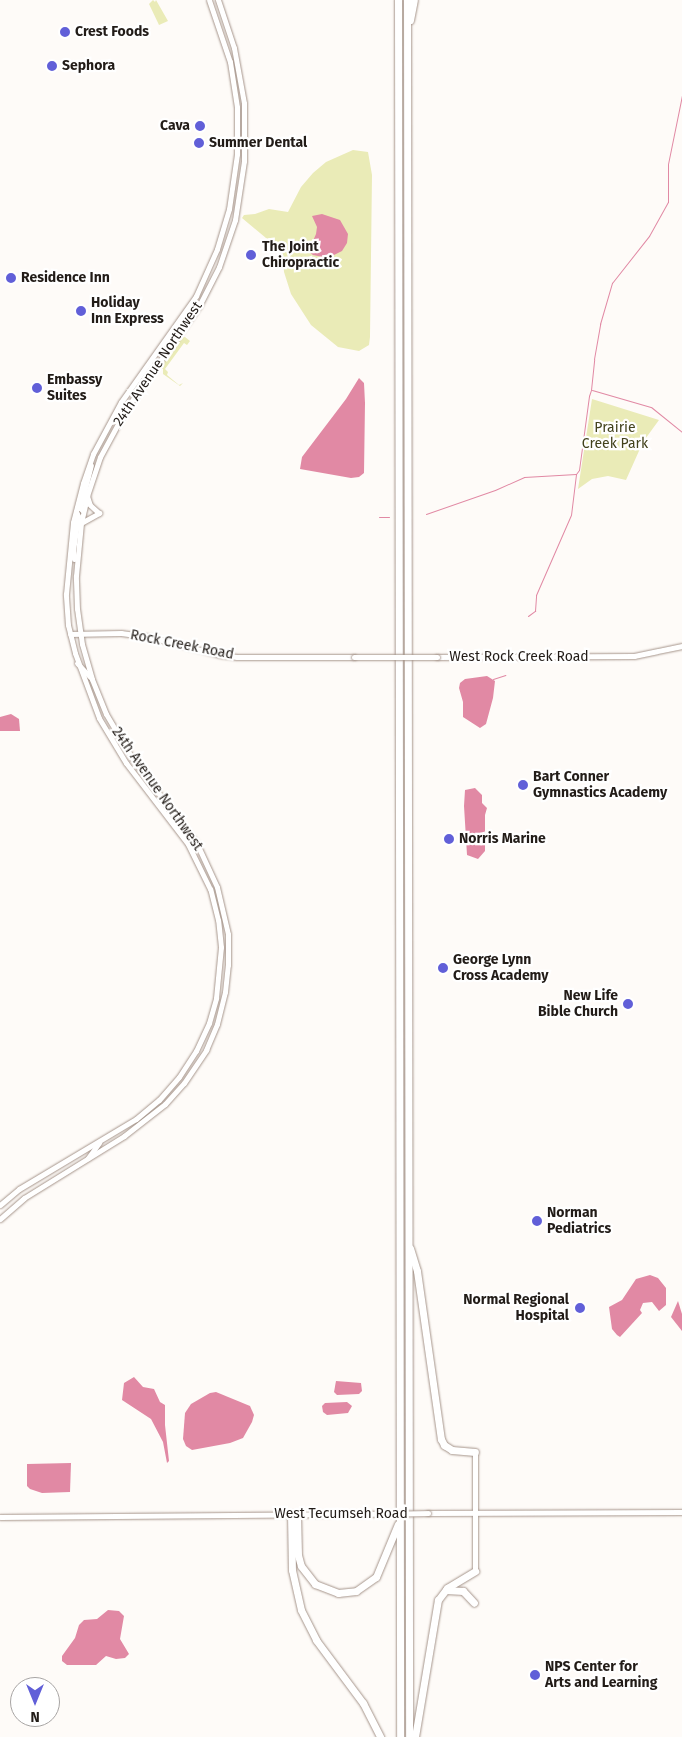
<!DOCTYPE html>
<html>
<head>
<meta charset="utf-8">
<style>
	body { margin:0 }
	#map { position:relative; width:682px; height:1737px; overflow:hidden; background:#fefbf8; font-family:"Fira Sans",sans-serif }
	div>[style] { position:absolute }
	.green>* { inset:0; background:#eaebb7 }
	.water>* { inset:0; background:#e189a4 }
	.stream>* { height:1px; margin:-0.5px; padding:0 0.5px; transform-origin:0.5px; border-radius:0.5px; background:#e189a4 }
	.roads { filter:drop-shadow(0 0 1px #a6958b) drop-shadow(0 0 1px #a6958b) }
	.secondary>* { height:5px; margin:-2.5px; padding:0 2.5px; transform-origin:2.5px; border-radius:2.5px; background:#fff }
	.motorway>* { height:7px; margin:-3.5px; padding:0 3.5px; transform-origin:3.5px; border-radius:3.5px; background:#fff }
	.bridges { filter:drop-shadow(0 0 1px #a6958b) drop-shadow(0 0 1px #a6958b) }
	.secondary-bridge>* { height:5px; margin:-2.5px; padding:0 2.5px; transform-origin:2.5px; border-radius:2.5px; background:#fff }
	.dots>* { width:14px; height:14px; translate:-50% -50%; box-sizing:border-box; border:2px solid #fff; border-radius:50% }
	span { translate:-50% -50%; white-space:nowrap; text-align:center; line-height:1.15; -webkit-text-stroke:4.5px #fff; paint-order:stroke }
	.poi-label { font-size:14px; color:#221c18; font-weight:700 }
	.left { translate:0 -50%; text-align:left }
	.right { translate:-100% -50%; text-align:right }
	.street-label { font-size:14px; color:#221c18 }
	.park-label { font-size:14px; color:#42421c }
	.north { position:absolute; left:10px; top:1677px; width:50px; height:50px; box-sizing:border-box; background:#fff; border:1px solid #a7a4a3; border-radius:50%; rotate:180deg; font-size:14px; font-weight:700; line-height:20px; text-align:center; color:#221c18 }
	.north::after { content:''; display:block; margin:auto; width:18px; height:22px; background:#615fd8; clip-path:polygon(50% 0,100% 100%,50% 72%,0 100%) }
</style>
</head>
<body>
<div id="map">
	<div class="green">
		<div style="clip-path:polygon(153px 0,155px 2px,156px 0,168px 21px,159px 25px,149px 4px)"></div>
		<div style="clip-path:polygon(353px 150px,368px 152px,372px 175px,370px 337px,369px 345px,359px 351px,338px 347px,311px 325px,291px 294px,284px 272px,282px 245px,266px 238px,242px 218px,244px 215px,255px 214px,269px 209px,288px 212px,301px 187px,313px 173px,326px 162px)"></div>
		<div style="clip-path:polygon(185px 337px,190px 341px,187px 345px,184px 343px,165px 369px,168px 372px,167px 375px,179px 385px,183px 383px,180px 386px,163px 374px,163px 369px,159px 368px,180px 338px)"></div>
		<div style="clip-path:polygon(592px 399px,659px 420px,643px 442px,626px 480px,608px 476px,592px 479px,578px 489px)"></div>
	</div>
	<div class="water">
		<div style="clip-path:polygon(322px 214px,340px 220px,348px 234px,347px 243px,342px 251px,328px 258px,313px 255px,304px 248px,313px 241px,316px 234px,317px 227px,312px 216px)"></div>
		<div style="clip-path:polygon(359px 378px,364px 383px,365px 403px,364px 473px,359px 477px,351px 478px,300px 469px,302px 457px,346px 399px)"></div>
		<div style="clip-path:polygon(487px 676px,495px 681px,493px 698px,486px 724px,480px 728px,463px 717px,463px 702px,459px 688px,460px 683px,465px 679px)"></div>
		<div style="clip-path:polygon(11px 714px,19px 719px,20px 731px,0 731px,0 717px)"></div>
		<div style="clip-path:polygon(475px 788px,482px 795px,482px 803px,487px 808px,485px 815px,485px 851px,478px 859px,467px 855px,464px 806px,465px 790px)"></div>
		<div style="clip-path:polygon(650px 1275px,658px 1278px,666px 1288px,666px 1305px,659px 1311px,652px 1302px,643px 1303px,640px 1310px,642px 1313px,620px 1337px,617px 1335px,612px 1329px,609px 1307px,622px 1300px,636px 1279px)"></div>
		<div style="clip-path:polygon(678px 1301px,682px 1314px,682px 1331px,671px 1317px)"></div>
		<div style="clip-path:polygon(134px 1377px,143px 1387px,154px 1389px,160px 1402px,165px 1405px,165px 1425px,169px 1461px,167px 1463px,163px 1442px,151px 1419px,122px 1400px,124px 1383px)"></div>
		<div style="clip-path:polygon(336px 1381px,361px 1383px,362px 1391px,359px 1394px,337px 1395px,334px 1392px)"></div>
		<div style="clip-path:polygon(216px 1392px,250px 1406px,254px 1415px,252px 1422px,243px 1438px,230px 1443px,192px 1450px,186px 1446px,183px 1439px,185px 1413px,191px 1404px,210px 1393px)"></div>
		<div style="clip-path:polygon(347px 1402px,352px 1406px,348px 1413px,327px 1415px,323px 1412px,322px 1406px,325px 1403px)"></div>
		<div style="clip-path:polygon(71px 1463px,70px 1492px,42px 1493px,30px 1489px,27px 1486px,27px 1464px)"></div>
		<div style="clip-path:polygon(108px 1610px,119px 1611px,124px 1616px,120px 1639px,129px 1654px,125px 1658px,116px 1659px,106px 1656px,96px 1665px,67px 1665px,62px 1661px,62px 1656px,75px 1638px,79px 1625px,84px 1620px,97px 1619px)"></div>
	</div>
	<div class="stream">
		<div style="left:592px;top:390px;width:61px;rotate:16.1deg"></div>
		<div style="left:651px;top:407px;width:40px;rotate:39deg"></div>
		<div style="left:426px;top:514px;width:73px;rotate:-19.2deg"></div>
		<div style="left:495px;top:490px;width:32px;rotate:-24deg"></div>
		<div style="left:524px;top:477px;width:52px;rotate:-3.3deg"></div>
		<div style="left:379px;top:517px;width:10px"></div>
		<div style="left:528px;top:616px;width:9px;rotate:-36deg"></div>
		<div style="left:535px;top:611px;width:16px;rotate:-86deg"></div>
		<div style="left:536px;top:595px;width:87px;rotate:-66.4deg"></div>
		<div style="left:571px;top:515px;width:41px;rotate:-83deg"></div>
		<div style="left:576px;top:474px;width:5px;rotate:-53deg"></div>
		<div style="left:579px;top:470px;width:75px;rotate:-82.3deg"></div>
		<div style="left:589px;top:396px;width:6px;rotate:-72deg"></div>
		<div style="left:591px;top:390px;width:31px;rotate:-84deg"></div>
		<div style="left:594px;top:359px;width:36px;rotate:-80deg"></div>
		<div style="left:600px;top:324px;width:43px;rotate:-73.7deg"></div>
		<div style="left:612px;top:283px;width:60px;rotate:-51.8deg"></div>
		<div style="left:649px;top:236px;width:39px;rotate:-61deg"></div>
		<div style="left:668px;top:202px;width:38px;rotate:-90deg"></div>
		<div style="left:668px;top:164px;width:70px;rotate:-78.5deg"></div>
		<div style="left:493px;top:679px;width:13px;rotate:-18deg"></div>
	</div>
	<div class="roads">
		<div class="secondary">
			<div style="left:87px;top:496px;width:9px;rotate:72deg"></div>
			<div style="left:90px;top:505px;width:12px;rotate:42deg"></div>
			<div style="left:83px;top:511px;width:4px;rotate:-135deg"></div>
			<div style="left:80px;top:508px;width:44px;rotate:-75.7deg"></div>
			<div style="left:81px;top:523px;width:21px;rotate:-29deg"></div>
			<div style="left:74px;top:559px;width:8px;rotate:-97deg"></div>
			<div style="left:73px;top:551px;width:35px;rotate:-82deg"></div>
			<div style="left:78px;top:516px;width:5px;rotate:-112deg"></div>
			<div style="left:70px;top:634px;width:51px;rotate:-1.1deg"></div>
			<div style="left:121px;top:633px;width:29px;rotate:8deg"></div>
			<div style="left:150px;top:637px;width:72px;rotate:14.4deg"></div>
			<div style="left:220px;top:655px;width:17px;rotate:7deg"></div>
			<div style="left:237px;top:657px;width:117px"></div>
			<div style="left:437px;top:657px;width:197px;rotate:-0.3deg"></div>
			<div style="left:634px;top:656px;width:49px;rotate:-11.8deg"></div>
			<div style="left:77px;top:663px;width:19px;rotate:47deg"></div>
			<div style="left:88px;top:1158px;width:19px;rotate:-54deg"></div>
			<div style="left:0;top:1205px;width:25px;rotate:-40deg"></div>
			<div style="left:19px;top:1189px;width:136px;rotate:-30.9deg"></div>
			<div style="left:136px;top:1119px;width:30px;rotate:-40deg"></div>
			<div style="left:159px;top:1100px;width:30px;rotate:-49deg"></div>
			<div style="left:179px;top:1077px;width:31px;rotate:-57deg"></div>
			<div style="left:196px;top:1051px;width:31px;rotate:-65deg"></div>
			<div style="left:209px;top:1023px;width:26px;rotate:-74deg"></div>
			<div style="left:216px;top:998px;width:51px;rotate:-84.4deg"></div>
			<div style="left:221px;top:947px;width:27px;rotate:-96deg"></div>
			<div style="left:218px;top:920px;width:32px;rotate:-104deg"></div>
			<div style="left:210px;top:889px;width:50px;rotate:-116.1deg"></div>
			<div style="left:188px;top:844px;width:102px;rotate:-127.4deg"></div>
			<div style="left:126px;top:763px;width:52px;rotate:-121deg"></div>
			<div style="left:99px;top:718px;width:69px;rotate:-110.3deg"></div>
			<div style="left:75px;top:653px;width:29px;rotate:-104deg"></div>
			<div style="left:68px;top:625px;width:31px;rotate:-94deg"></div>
			<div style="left:66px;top:594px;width:72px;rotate:-84.4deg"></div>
			<div style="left:73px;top:522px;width:40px;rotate:-75.6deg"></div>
			<div style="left:83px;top:483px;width:31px;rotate:-71deg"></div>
			<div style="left:93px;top:454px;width:59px;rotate:-61.7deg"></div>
			<div style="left:121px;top:402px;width:130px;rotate:-54.7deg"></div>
			<div style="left:196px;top:296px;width:51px;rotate:-65.9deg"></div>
			<div style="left:217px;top:249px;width:42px;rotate:-73.3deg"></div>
			<div style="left:229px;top:209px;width:56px;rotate:-81.7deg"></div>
			<div style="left:237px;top:154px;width:47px;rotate:-90deg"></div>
			<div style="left:237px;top:107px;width:46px;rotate:-98.8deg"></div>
			<div style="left:230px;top:62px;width:65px;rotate:-108.7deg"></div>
			<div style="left:0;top:1219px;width:32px;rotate:-41deg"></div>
			<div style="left:24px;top:1198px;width:118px;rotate:-31.8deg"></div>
			<div style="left:124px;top:1136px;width:52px;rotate:-38deg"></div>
			<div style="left:165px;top:1104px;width:28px;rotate:-48deg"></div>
			<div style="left:184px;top:1083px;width:40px;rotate:-56deg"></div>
			<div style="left:206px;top:1050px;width:28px;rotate:-67deg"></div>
			<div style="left:217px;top:1024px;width:33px;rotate:-76deg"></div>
			<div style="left:225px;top:992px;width:27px;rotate:-84deg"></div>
			<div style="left:228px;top:965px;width:31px;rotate:-90deg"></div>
			<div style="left:228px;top:934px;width:48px;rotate:-103.2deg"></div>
			<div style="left:217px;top:887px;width:47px;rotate:-114.9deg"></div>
			<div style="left:197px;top:844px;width:108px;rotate:-127.1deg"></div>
			<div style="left:132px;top:758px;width:51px;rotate:-120.6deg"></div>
			<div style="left:106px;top:714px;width:38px;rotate:-112deg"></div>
			<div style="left:92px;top:679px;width:36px;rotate:-106deg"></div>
			<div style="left:82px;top:644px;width:35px;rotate:-98deg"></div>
			<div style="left:77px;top:609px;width:33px;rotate:-92deg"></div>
			<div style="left:76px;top:576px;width:53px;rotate:-84.6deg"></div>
			<div style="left:81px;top:523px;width:28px;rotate:-77deg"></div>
			<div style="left:87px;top:496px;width:41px;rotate:-71.6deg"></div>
			<div style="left:100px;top:457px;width:55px;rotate:-61.6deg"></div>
			<div style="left:126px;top:409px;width:126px;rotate:-54.7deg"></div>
			<div style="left:199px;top:306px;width:44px;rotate:-62.9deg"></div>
			<div style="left:219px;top:267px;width:50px;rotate:-71.2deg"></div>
			<div style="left:235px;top:220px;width:60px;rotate:-81.3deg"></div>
			<div style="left:244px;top:161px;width:58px;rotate:-90deg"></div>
			<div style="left:244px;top:103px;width:56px;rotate:-100.3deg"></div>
			<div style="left:234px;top:48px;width:51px;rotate:-108.4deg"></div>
			<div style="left:475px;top:1452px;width:119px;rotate:90deg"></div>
			<div style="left:428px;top:1513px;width:254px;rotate:-0.2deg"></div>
			<div style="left:0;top:1517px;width:379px;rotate:-0.5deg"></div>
		</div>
		<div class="motorway">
			<div style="left:398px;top:0;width:1737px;rotate:89.93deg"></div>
			<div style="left:407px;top:0;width:1737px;rotate:89.93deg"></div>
			<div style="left:410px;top:20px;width:20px;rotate:-79deg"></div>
			<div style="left:410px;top:1248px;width:24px;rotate:73deg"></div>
			<div style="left:417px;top:1271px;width:170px;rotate:81.9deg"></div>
			<div style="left:441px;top:1439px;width:7px;rotate:63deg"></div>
			<div style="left:444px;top:1445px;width:9px;rotate:32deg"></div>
			<div style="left:452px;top:1450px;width:23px;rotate:5deg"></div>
			<div style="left:291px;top:1514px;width:56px;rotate:89deg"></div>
			<div style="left:292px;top:1570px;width:41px;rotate:77.3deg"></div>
			<div style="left:301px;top:1610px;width:34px;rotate:63deg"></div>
			<div style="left:316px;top:1640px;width:79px;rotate:53.3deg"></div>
			<div style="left:363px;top:1703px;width:38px;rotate:63deg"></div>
			<div style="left:297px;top:1514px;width:41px;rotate:88.6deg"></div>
			<div style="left:298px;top:1555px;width:11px;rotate:75deg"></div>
			<div style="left:301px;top:1566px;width:23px;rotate:52deg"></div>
			<div style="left:315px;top:1584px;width:25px;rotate:21deg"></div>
			<div style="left:338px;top:1593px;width:18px;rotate:-6deg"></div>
			<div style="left:356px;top:1591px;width:24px;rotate:-35deg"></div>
			<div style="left:376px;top:1577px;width:57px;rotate:-67.5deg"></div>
			<div style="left:446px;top:1590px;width:17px;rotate:3deg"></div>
			<div style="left:463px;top:1591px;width:16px;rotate:47deg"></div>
			<div style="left:415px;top:1737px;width:139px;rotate:-80.5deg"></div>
			<div style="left:438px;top:1600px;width:15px;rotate:-53deg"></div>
			<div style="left:447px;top:1588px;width:33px;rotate:-31deg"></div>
		</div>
	</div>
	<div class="bridges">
		<div class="secondary-bridge">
			<div style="left:354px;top:657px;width:83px"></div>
			<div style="left:379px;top:1514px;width:49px;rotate:-1.2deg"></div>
		</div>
	</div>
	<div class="dots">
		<div style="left:65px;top:32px;background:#615fd8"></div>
		<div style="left:52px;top:66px;background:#615fd8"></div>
		<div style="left:200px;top:126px;background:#615fd8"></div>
		<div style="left:199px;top:143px;background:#615fd8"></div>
		<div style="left:251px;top:255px;background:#615fd8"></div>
		<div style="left:11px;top:278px;background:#615fd8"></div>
		<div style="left:81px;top:311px;background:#615fd8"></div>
		<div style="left:37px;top:388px;background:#615fd8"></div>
		<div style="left:523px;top:785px;background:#615fd8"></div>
		<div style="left:449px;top:839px;background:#615fd8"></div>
		<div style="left:443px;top:968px;background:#615fd8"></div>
		<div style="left:628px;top:1004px;background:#615fd8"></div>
		<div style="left:537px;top:1221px;background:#615fd8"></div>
		<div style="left:580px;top:1308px;background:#615fd8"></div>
		<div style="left:535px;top:1675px;background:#615fd8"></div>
	</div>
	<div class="poi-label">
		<span class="left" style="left:75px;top:32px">Crest Foods</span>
		<span class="left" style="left:62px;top:66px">Sephora</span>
		<span class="right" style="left:190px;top:126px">Cava</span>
		<span class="left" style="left:209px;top:143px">Summer Dental</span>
		<span class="left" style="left:262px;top:255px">The Joint<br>Chiropractic</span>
		<span class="left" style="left:21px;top:278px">Residence Inn</span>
		<span class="left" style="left:91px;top:311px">Holiday<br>Inn Express</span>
		<span class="left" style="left:47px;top:388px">Embassy<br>Suites</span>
		<span class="left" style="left:533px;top:785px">Bart Conner<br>Gymnastics Academy</span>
		<span class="left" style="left:459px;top:839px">Norris Marine</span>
		<span class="left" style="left:453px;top:968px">George Lynn<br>Cross Academy</span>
		<span class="right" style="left:618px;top:1004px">New Life<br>Bible Church</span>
		<span class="left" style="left:547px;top:1221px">Norman<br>Pediatrics</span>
		<span class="right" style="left:569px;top:1308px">Normal Regional<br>Hospital</span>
		<span class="left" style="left:545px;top:1675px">NPS Center for<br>Arts and Learning</span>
	</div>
	<div class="street-label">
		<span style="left:158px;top:364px;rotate:-56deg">24th Avenue Northwest</span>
		<span style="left:182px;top:645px;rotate:11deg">Rock Creek Road</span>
		<span style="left:519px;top:657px">West Rock Creek Road</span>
		<span style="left:157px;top:789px;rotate:55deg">24th Avenue Northwest</span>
		<span style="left:341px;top:1514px">West Tecumseh Road</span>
	</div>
	<div class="park-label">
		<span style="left:615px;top:436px">Prairie<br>Creek Park</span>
	</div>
	<div class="north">N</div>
</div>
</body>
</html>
